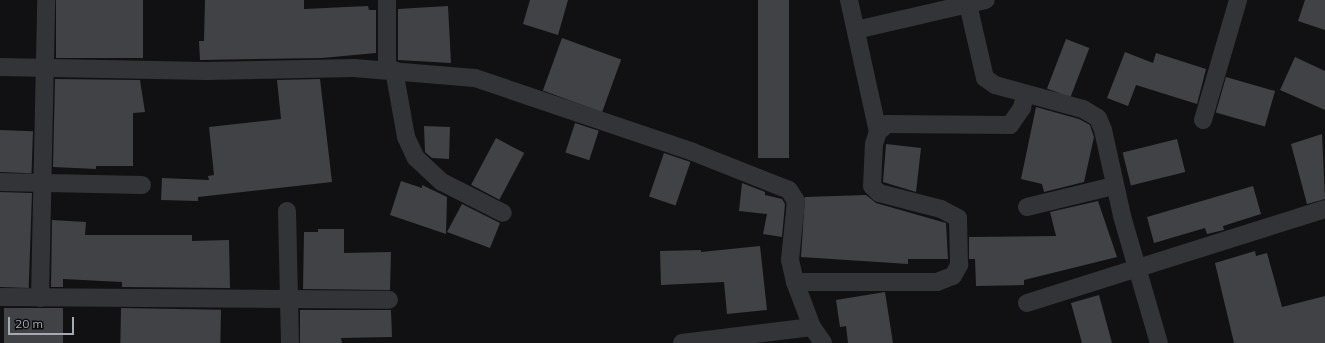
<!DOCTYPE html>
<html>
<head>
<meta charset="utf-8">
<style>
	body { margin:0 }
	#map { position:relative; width:1325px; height:343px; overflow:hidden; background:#111113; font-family:Mulish,sans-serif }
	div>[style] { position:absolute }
	.building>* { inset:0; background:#404246; transform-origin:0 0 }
	.minor>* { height:18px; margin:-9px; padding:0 9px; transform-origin:9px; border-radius:9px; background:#333437 }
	span { translate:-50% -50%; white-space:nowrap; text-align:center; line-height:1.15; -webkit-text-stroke:3px #0c0c0e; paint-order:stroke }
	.scale { position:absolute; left:8px; top:317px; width:66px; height:18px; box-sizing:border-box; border:2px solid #a4a9b2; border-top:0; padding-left:5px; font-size:12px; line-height:14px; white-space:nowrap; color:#a4a9b2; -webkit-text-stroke:3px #0c0c0e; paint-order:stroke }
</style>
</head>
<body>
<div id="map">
	<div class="building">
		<div style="left:56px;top:0;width:87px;height:58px"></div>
		<div style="clip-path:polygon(205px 0,304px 0,304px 9px,368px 6px,369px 10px,376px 10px,376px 53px,322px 58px,200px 60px,199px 41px,204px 41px)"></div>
		<div style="clip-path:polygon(530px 0,568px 0,558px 35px,523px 24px)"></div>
		<div style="left:758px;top:0;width:31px;height:158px"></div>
		<div style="clip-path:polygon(1305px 0,1325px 0,1325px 30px,1298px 21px)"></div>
		<div style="clip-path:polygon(448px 6px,451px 63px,398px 60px,398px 9px)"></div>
		<div style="left:562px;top:38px;width:63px;height:56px;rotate:20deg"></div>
		<div style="left:1066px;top:39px;width:25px;height:53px;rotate:21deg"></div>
		<div style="clip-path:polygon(1125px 52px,1153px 63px,1156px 53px,1206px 69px,1197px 104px,1136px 85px,1128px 106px,1107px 98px)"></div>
		<div style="clip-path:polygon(1295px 57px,1325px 71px,1325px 110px,1280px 90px)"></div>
		<div style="left:1226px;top:77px;width:51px;height:37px;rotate:16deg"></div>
		<div style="clip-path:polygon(55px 79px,140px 80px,145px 112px,133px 113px,133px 166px,96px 166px,96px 169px,53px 167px)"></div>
		<div style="clip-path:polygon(320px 79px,332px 182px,198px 197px,198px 201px,161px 200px,162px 178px,209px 180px,208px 176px,214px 175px,209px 127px,281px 119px,277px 80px)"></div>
		<div style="clip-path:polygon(1036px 107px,1079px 119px,1090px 125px,1094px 137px,1084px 182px,1044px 192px,1042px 184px,1021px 179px)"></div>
		<div style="left:575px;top:123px;width:25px;height:31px;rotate:18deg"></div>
		<div style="clip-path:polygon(424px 126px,450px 127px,449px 159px,432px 158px,425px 152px)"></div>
		<div style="left:0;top:130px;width:33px;height:42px;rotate:2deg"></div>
		<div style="clip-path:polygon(1322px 134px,1325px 199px,1307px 204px,1291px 144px)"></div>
		<div style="left:496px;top:138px;width:32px;height:53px;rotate:28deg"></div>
		<div style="left:1177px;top:139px;width:34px;height:56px;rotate:76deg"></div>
		<div style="clip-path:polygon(886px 144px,921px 148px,916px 192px,883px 182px)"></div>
		<div style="left:664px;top:153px;width:28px;height:46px;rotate:19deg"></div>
		<div style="clip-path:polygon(401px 181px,422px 188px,422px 185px,447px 197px,446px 234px,390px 215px)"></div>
		<div style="clip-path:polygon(742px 183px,765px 192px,765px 195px,782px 199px,785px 204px,782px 237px,763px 234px,767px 214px,739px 211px)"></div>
		<div style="clip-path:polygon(1253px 186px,1261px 214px,1223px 226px,1224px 230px,1207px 234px,1205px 228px,1154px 243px,1147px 217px)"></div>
		<div style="left:0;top:192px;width:32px;height:95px;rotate:2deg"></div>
		<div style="clip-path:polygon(866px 195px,876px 203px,946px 223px,948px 259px,908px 259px,908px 264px,801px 257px,805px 197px)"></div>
		<div style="clip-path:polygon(1098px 201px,1117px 257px,1024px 280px,1024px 285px,976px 286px,975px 259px,969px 259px,969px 237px,1056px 236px,1050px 212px)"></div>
		<div style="clip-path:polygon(462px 204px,500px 223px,490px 248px,447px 232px)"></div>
		<div style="clip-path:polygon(52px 220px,86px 222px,85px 235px,192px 235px,192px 241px,229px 240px,230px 288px,122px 287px,122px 282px,63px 279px,63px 287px,51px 287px)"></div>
		<div style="clip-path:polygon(318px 229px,344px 229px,344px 253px,391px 252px,390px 290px,303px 289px,304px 232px,318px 232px)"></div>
		<div style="clip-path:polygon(760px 246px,767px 310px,727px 314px,724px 282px,661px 285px,660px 251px,701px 250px,701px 252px)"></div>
		<div style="clip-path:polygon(1255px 251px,1256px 256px,1267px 253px,1282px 307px,1325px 296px,1325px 343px,1234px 343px,1215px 263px)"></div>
		<div style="clip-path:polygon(885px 292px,893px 343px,848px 343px,846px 326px,840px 327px,836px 300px)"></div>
		<div style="clip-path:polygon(1099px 295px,1112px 343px,1082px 343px,1071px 303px)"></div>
		<div style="left:4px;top:308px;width:59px;height:35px"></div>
		<div style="left:121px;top:308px;width:100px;height:35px;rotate:1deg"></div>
		<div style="clip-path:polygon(300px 310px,391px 310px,392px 337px,341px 338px,342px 343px,300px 343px)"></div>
	</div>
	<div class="minor">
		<div style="left:849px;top:0;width:135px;rotate:77.6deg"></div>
		<div style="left:967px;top:0;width:80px;rotate:77deg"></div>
		<div style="left:985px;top:78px;width:12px;rotate:35deg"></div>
		<div style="left:995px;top:85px;width:91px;rotate:15.3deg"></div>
		<div style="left:1083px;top:109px;width:17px;rotate:31deg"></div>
		<div style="left:1098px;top:118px;width:13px;rotate:67deg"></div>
		<div style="left:1103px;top:130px;width:88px;rotate:77.5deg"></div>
		<div style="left:1122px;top:216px;width:132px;rotate:73.8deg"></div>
		<div style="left:856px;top:30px;width:133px;rotate:-13deg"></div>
		<div style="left:0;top:67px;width:206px;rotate:1.1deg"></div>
		<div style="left:206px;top:71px;width:148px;rotate:-1.2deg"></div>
		<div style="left:354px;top:68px;width:121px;rotate:4.7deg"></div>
		<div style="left:475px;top:78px;width:230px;rotate:18.7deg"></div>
		<div style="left:693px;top:152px;width:103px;rotate:21.6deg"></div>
		<div style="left:789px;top:190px;width:13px;rotate:58deg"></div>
		<div style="left:796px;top:201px;width:59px;rotate:95.8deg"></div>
		<div style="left:790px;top:260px;width:23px;rotate:77deg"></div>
		<div style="left:795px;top:282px;width:48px;rotate:69.3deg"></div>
		<div style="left:812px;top:327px;width:19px;rotate:55deg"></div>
		<div style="left:387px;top:69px;width:69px;rotate:-90deg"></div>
		<div style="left:394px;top:70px;width:68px;rotate:79.8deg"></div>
		<div style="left:406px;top:137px;width:23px;rotate:65deg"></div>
		<div style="left:416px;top:158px;width:35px;rotate:43deg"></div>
		<div style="left:442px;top:182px;width:68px;rotate:26.9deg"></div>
		<div style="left:1203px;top:120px;width:125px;rotate:-73.7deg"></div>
		<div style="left:0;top:182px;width:142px;rotate:1.2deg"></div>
		<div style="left:1027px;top:207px;width:89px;rotate:-13.6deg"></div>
		<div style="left:287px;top:211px;width:132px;rotate:88.7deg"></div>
		<div style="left:795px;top:282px;width:142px"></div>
		<div style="left:937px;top:282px;width:17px;rotate:-21deg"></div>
		<div style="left:953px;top:276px;width:13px;rotate:-61deg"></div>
		<div style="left:959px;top:265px;width:47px;rotate:-91.2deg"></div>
		<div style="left:958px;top:218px;width:19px;rotate:-152deg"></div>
		<div style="left:941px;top:209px;width:64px;rotate:-165.5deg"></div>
		<div style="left:879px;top:193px;width:10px;rotate:-135deg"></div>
		<div style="left:872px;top:186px;width:42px;rotate:-87.3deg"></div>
		<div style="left:874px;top:144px;width:13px;rotate:-72deg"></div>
		<div style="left:878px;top:132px;width:12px;rotate:-42deg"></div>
		<div style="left:887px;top:124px;width:123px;rotate:0.5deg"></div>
		<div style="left:1010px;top:125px;width:21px;rotate:-55deg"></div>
		<div style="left:1022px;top:108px;width:14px;rotate:-78deg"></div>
		<div style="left:0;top:297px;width:389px;rotate:0.4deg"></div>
		<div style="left:40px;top:298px;width:298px;rotate:-88.8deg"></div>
		<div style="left:1027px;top:303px;width:312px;rotate:-17.5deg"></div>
		<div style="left:682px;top:343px;width:131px;rotate:-7deg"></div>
	</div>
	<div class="scale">20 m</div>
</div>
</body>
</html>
